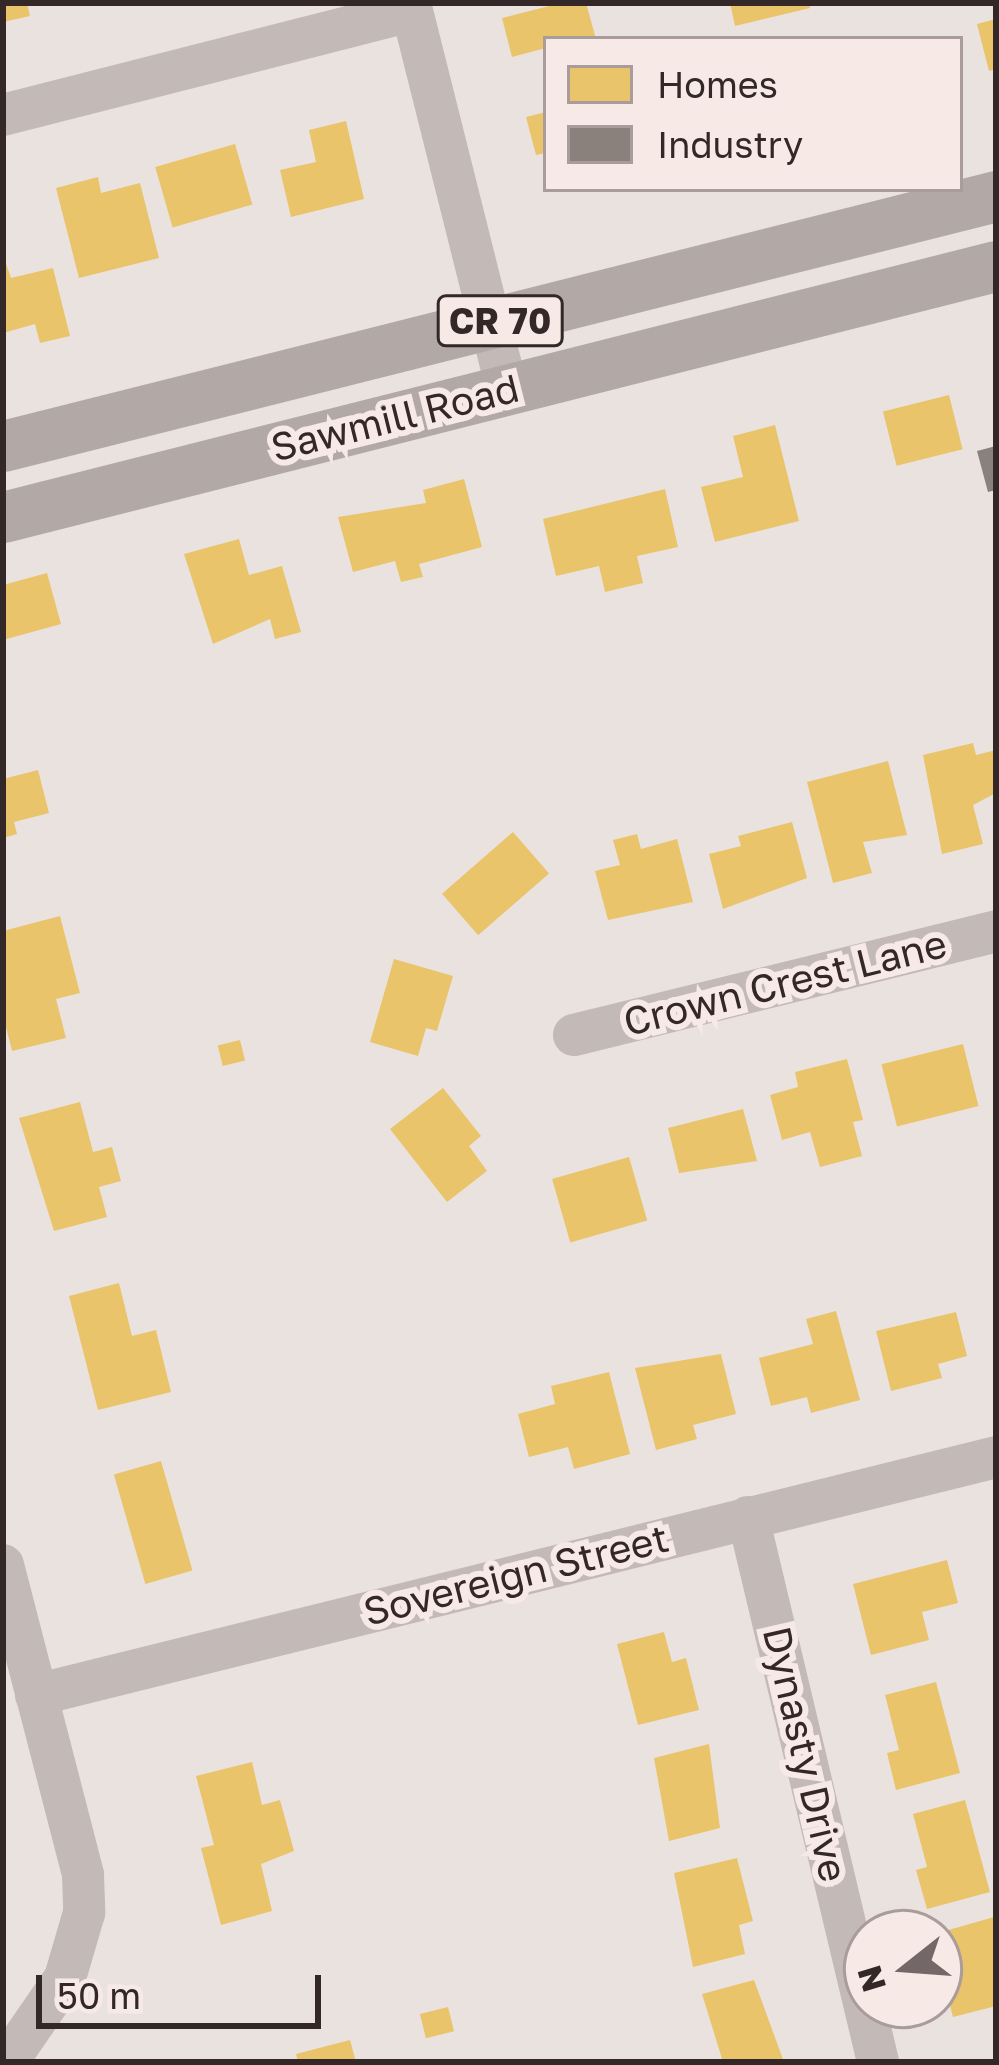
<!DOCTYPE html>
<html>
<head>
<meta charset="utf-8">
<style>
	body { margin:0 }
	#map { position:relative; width:999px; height:2065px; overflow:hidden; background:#eae2df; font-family:"Golos Text",sans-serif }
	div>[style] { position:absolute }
	.homes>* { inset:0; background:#e9c46a; transform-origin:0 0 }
	.industry>* { inset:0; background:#8a817c }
	.minor>* { height:42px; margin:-21px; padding:0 21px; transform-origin:21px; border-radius:21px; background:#c3bab8 }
	.major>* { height:51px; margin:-25.5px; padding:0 25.5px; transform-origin:25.5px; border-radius:25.5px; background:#b2a9a7 }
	span { translate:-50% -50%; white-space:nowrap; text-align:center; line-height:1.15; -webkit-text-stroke:12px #f7eae6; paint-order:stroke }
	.shield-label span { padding:3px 9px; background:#f7eae6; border:3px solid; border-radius:9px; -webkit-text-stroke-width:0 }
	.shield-label { font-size:36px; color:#332727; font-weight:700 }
	.street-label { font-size:39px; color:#332727 }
	.frame { position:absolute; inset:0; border:6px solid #332727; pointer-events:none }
	.legend { position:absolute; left:543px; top:36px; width:420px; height:156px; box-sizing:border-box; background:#f7eae6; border:3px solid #a99c9a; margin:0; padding:15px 21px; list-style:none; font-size:36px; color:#332727 }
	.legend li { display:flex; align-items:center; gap:24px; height:60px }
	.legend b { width:60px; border:3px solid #a99c9a }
	.north { position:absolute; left:843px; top:1909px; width:120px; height:120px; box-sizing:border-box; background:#f7eae6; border:3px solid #a99c9a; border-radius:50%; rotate:253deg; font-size:33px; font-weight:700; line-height:48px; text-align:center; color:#332727 }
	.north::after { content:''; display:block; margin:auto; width:42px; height:54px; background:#736867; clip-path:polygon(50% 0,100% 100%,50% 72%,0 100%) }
	.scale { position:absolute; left:36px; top:1975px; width:285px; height:54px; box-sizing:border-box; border:6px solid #332727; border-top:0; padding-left:15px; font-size:36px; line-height:42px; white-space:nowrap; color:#332727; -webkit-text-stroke:9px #f7eae6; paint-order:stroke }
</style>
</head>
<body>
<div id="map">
	<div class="homes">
		<div style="clip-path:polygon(3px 3px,27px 3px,30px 16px,3px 22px)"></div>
		<div style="clip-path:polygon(561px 3px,586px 3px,596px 39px,546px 39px,546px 48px,512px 57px,502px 18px)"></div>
		<div style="clip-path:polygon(730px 3px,809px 3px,810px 8px,735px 26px)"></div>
		<div style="clip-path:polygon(996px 19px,996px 69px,989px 71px,977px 24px)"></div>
		<div style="clip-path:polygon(546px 112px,546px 153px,536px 155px,526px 117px)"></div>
		<div style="clip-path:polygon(346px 121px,364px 199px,291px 217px,280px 170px,316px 162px,309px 130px)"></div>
		<div style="left:235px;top:144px;width:63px;height:83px;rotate:74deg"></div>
		<div style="clip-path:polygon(98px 177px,101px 193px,140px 183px,159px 258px,79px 278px,56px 188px)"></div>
		<div style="clip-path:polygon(3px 255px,11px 278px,53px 268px,70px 336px,40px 343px,35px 324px,3px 333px)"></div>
		<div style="left:949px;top:395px;width:56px;height:68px;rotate:76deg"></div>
		<div style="clip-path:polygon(775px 425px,799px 521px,715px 542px,701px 487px,743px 477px,733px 436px)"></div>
		<div style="clip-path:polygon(464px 479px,482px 547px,419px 564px,423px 577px,401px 582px,395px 561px,353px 572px,338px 517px,426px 503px,423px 490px)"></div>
		<div style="clip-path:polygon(665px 489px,678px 547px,637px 556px,643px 583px,605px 592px,599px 566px,556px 576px,543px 519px)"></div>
		<div style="clip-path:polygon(239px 539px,249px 575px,282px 566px,301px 632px,275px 639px,270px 619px,213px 644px,184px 554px)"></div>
		<div style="clip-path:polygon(47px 573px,61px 624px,3px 640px,3px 585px)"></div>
		<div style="clip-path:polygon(973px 743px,976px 755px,996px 750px,996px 793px,973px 805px,983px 844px,942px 854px,923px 755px)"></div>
		<div style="clip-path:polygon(888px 761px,907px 835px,863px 842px,872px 873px,833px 883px,807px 782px)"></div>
		<div style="clip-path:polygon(38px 770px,49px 813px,14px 822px,17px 834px,3px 838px,3px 779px)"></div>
		<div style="clip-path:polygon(792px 822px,807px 878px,723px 909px,709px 854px,741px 846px,738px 836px)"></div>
		<div style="left:513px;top:832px;width:55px;height:94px;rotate:49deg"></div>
		<div style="clip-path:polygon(637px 834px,641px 849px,677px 839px,693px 902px,608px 920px,595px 871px,620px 865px,613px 840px)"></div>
		<div style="clip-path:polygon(60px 916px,80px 993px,56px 999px,66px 1038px,12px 1051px,3px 1015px,3px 931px)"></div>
		<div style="clip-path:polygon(394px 959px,453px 976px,437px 1031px,426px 1028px,418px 1056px,370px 1042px)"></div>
		<div style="left:240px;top:1040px;width:21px;height:23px;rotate:76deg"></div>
		<div style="left:963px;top:1044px;width:64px;height:84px;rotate:76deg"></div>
		<div style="clip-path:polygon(847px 1059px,863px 1120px,853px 1122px,862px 1156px,820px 1167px,810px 1132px,782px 1140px,770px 1095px,798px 1087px,795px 1072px)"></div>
		<div style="clip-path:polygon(443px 1088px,481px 1136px,469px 1146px,487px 1171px,447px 1202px,390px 1129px)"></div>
		<div style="clip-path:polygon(80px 1102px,93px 1152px,112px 1147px,121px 1181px,99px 1187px,107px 1217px,54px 1231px,19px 1118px)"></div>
		<div style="clip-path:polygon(743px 1109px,757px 1161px,679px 1173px,668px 1128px)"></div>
		<div style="left:629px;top:1157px;width:66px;height:80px;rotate:74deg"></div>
		<div style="clip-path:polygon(119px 1283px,132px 1336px,156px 1330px,171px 1392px,98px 1410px,69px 1296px)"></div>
		<div style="clip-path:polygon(836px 1311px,860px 1400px,811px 1413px,807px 1397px,771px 1406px,759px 1358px,813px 1344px,806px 1319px)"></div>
		<div style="clip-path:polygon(956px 1312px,967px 1356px,938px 1364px,942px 1378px,891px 1391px,876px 1331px)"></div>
		<div style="clip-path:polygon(721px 1354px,736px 1414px,693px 1425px,697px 1439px,656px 1450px,635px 1368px)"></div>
		<div style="clip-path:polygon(609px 1372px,630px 1454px,574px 1469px,568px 1447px,529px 1457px,518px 1414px,555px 1404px,551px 1386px)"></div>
		<div style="left:161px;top:1461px;width:114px;height:49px;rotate:74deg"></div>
		<div style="clip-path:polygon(947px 1560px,958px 1603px,922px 1612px,929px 1640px,871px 1655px,853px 1584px)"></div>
		<div style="clip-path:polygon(664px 1632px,672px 1662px,686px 1658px,699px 1710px,638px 1725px,617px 1644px)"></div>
		<div style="clip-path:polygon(936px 1682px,960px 1773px,896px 1790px,887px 1753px,899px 1750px,885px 1695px)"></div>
		<div style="clip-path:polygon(709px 1744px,720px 1828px,669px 1841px,654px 1758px)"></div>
		<div style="clip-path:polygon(252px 1762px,262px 1805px,280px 1800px,294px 1851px,261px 1864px,272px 1911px,221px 1925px,201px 1848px,214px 1845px,196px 1776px)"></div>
		<div style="clip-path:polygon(965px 1800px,990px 1892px,927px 1909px,916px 1870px,927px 1867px,913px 1814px)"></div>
		<div style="clip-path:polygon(737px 1858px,753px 1921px,739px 1925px,745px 1954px,693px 1967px,674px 1873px)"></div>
		<div style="clip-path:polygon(994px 1917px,996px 2006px,953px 2017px,939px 1964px,953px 1960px,945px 1931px)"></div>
		<div style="clip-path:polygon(754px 1980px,784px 2062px,723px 2062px,702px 1994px)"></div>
		<div style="left:448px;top:2007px;width:25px;height:29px;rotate:76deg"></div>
		<div style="clip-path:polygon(350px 2040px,356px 2062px,298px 2062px,296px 2054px)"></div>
	</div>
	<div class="industry">
		<div style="clip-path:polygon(996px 446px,996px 490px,988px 492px,977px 451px)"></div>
	</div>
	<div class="minor">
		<div style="left:410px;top:3px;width:398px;rotate:75.9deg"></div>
		<div style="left:3px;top:115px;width:421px;rotate:-14.3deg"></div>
		<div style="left:574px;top:1035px;width:435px;rotate:-13.8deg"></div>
		<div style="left:748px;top:1517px;width:560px;rotate:76.58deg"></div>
		<div style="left:3px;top:1565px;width:320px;rotate:75.5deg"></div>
		<div style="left:83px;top:1875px;width:38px;rotate:88deg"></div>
		<div style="left:84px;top:1913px;width:68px;rotate:106.3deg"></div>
		<div style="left:65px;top:1978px;width:102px;rotate:124.6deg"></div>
		<div style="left:36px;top:1695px;width:989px;rotate:-13.92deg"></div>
	</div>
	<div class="major">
		<div style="left:3px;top:446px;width:1024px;rotate:-14.13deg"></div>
		<div style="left:3px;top:517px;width:1024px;rotate:-14.19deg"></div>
	</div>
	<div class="shield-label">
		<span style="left:500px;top:321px">CR 70</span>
	</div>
	<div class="street-label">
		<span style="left:395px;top:418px;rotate:-14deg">Sawmill Road</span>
		<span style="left:785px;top:983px;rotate:-14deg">Crown Crest Lane</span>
		<span style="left:516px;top:1575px;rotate:-14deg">Sovereign Street</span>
		<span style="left:805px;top:1754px;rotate:77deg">Dynasty Drive</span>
	</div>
	<div class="frame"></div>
	<ul class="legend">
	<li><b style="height:33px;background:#e9c46a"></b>Homes</li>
	<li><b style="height:33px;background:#8a817c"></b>Industry</li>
	</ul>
	<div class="north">N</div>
	<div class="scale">50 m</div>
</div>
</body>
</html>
